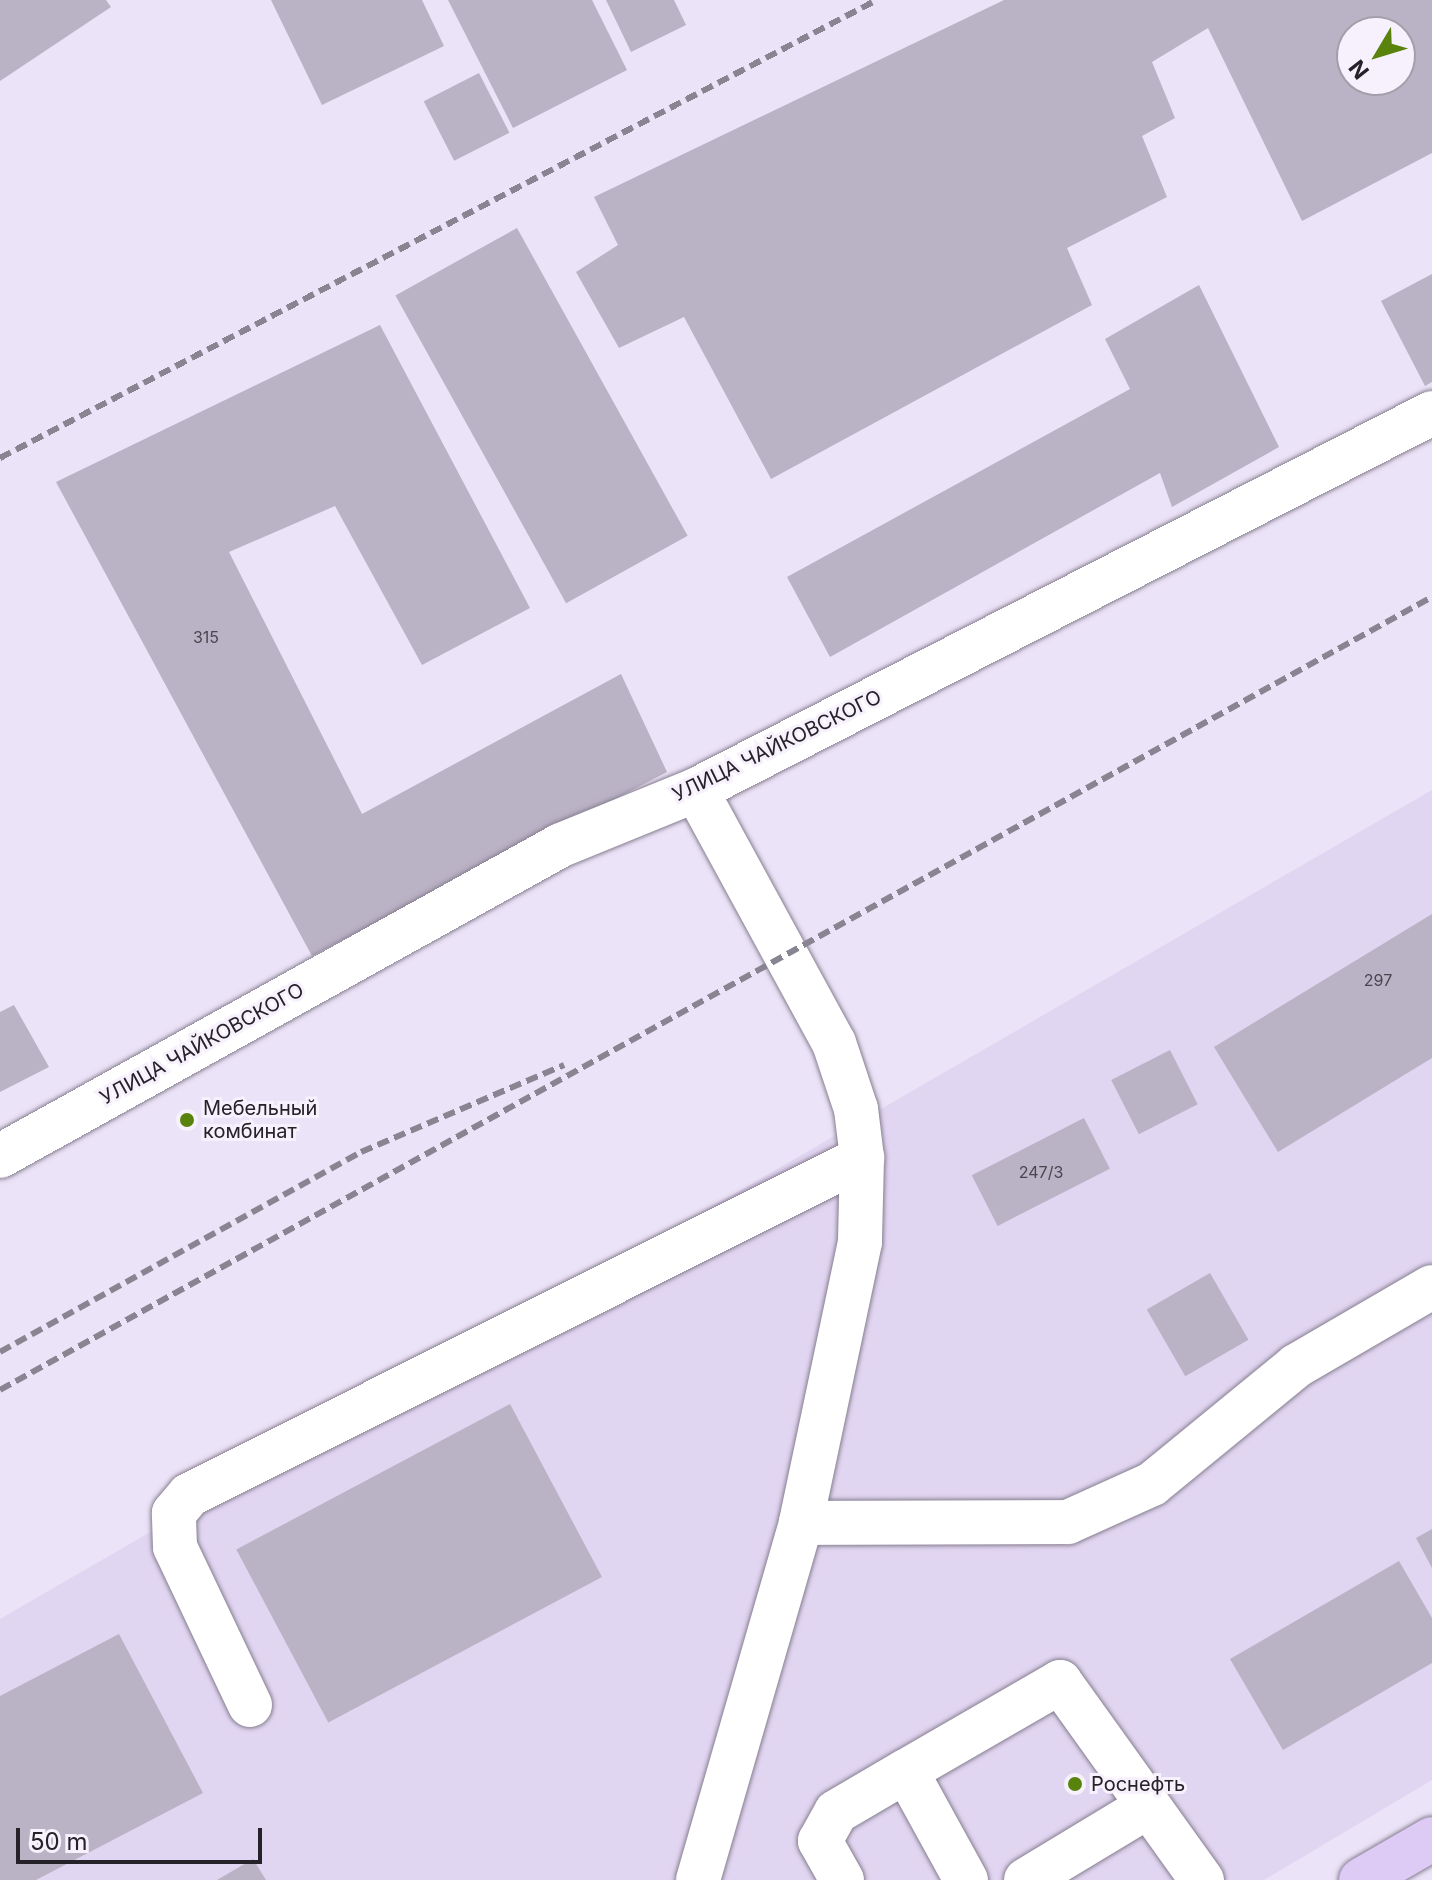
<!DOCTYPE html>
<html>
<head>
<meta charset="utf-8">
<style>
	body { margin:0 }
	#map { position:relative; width:1432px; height:1880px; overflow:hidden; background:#ebe3f7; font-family:Inter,sans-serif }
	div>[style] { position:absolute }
	.built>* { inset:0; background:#e1d6f1 }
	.building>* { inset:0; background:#bab2c5; transform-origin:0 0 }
	.roads { filter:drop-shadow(0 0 2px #867e90) drop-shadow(0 0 2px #867e90) }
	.minor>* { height:44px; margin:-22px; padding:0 22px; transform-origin:22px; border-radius:22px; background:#fff }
	.major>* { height:44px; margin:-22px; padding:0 22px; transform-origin:22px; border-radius:22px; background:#ddcaf5 }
	.rail>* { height:6px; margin-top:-3px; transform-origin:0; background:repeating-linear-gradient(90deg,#898491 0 12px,transparent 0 18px) }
	.dots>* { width:22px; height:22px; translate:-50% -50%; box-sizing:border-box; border:4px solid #f7f1fe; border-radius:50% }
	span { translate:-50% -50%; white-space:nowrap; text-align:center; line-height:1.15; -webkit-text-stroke:6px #f7f1fe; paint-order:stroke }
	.number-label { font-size:16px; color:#4a4650 }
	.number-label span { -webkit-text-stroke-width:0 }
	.street-label { font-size:20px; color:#252229 }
	.poi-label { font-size:20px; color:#252229 }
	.left { translate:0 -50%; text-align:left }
	.north { position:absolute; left:1336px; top:16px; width:80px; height:80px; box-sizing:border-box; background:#f7f1fe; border:2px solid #a39ea9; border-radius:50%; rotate:232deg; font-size:22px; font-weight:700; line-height:32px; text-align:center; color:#252229 }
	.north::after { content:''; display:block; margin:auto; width:28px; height:36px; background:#59830d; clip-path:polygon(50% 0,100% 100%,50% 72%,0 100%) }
	.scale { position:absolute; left:16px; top:1828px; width:246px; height:36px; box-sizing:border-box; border:4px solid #252229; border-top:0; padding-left:10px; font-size:24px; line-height:28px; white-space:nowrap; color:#252229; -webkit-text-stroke:6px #f7f1fe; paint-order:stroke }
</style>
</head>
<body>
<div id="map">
	<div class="built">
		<div style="clip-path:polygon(1432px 790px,1432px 1780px,1264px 1880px,0 1880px,0 1619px)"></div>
	</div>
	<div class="building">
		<div style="clip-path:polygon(0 0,106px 0,111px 7px,0 81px)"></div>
		<div style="clip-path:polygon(271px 0,422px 0,444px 46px,322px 105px)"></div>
		<div style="clip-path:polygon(448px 0,592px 0,627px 70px,513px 128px)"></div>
		<div style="clip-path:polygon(606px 0,674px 0,686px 25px,631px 52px)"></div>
		<div style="clip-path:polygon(evenodd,1004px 0,1432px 0,1432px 153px,1302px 221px,1208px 28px,1152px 62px,1175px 118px,1142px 136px,1167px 197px,1067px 248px,1092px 305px,771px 479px,684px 317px,619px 348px,576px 272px,618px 245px,594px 197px,1004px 0,1352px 32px,1400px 32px,1400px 80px,1352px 80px,1352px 32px)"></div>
		<div style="left:479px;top:73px;width:67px;height:62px;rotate:63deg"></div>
		<div style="left:517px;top:228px;width:352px;height:139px;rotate:61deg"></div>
		<div style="clip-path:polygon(1432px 274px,1432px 382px,1425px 386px,1381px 301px)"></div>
		<div style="clip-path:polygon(1199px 285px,1279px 447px,1172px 507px,1160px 473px,830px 657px,787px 577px,1130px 389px,1105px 339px)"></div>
		<div style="clip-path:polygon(380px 325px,530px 608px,422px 665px,335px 506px,229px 552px,362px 814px,621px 674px,667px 772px,312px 956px,56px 482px)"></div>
		<div style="clip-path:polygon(1432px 914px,1432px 1058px,1278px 1152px,1214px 1047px)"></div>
		<div style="clip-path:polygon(14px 1005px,49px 1067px,0 1092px,0 1012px)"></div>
		<div style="left:1170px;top:1050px;width:61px;height:66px;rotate:63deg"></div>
		<div style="left:1084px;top:1118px;width:57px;height:126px;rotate:63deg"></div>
		<div style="left:1210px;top:1273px;width:77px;height:73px;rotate:60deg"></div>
		<div style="left:510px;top:1404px;width:196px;height:310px;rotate:62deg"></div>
		<div style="clip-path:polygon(1432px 1529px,1432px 1568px,1416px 1538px)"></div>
		<div style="clip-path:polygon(1399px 1561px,1432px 1618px,1432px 1663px,1283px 1750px,1230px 1659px)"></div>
		<div style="clip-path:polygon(119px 1634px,203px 1793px,36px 1880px,0 1880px,0 1696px)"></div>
		<div style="clip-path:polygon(253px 1859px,266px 1880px,217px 1880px)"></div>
	</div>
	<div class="roads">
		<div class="minor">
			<div style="left:696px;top:790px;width:288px;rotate:61.4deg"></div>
			<div style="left:834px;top:1043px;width:70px;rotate:71.6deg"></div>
			<div style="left:856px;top:1109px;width:49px;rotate:83deg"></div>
			<div style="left:862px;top:1158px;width:84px;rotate:91.4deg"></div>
			<div style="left:860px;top:1242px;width:287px;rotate:101.9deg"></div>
			<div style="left:801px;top:1523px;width:372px;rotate:106.1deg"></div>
			<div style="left:0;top:1156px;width:641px;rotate:-29deg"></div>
			<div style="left:561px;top:845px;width:146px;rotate:-22.2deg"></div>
			<div style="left:696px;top:790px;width:827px;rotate:-27.12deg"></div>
			<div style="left:801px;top:1523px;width:267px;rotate:-0.2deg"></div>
			<div style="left:1068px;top:1522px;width:92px;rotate:-24.3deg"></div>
			<div style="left:1152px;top:1484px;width:186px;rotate:-39.3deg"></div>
			<div style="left:1296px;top:1366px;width:157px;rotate:-30.2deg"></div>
			<div style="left:250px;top:1705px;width:175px;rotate:-115.4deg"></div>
			<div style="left:175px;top:1547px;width:34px;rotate:-92deg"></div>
			<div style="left:174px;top:1513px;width:23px;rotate:-50deg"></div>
			<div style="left:189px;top:1495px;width:753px;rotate:-26.6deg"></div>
			<div style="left:842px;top:1880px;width:45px;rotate:-119.4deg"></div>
			<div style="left:820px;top:1841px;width:33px;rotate:-61deg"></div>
			<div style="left:836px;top:1812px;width:81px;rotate:-30.4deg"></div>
			<div style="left:966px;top:1880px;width:124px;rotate:-118.8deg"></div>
			<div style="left:906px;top:1771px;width:178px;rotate:-30deg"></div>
			<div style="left:1060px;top:1682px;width:244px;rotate:54.4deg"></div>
			<div style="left:1026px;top:1880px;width:141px;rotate:-31.1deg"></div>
		</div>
		<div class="major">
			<div style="left:1361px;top:1880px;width:82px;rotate:-30deg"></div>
		</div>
	</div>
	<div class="rail">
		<div style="left:0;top:458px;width:989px;rotate:-27.58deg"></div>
		<div style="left:0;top:1352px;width:413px;rotate:-29deg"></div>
		<div style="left:361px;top:1152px;width:221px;rotate:-23.2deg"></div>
		<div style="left:0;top:1390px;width:1637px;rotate:-28.98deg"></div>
	</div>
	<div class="dots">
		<div style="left:187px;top:1120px;background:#59830d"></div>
		<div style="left:1075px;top:1784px;background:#59830d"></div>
	</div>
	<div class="number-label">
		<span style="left:206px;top:637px">315</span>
		<span style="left:1378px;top:980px">297</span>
		<span style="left:1041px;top:1172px">247/3</span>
	</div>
	<div class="street-label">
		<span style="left:777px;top:746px;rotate:-26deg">УЛИЦА ЧАЙКОВСКОГО</span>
		<span style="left:202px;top:1044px;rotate:-29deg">УЛИЦА ЧАЙКОВСКОГО</span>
	</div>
	<div class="poi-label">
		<span class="left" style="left:203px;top:1120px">Мебельный<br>комбинат</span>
		<span class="left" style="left:1091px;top:1784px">Роснефть</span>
	</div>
	<div class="north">N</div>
	<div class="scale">50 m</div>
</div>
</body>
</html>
